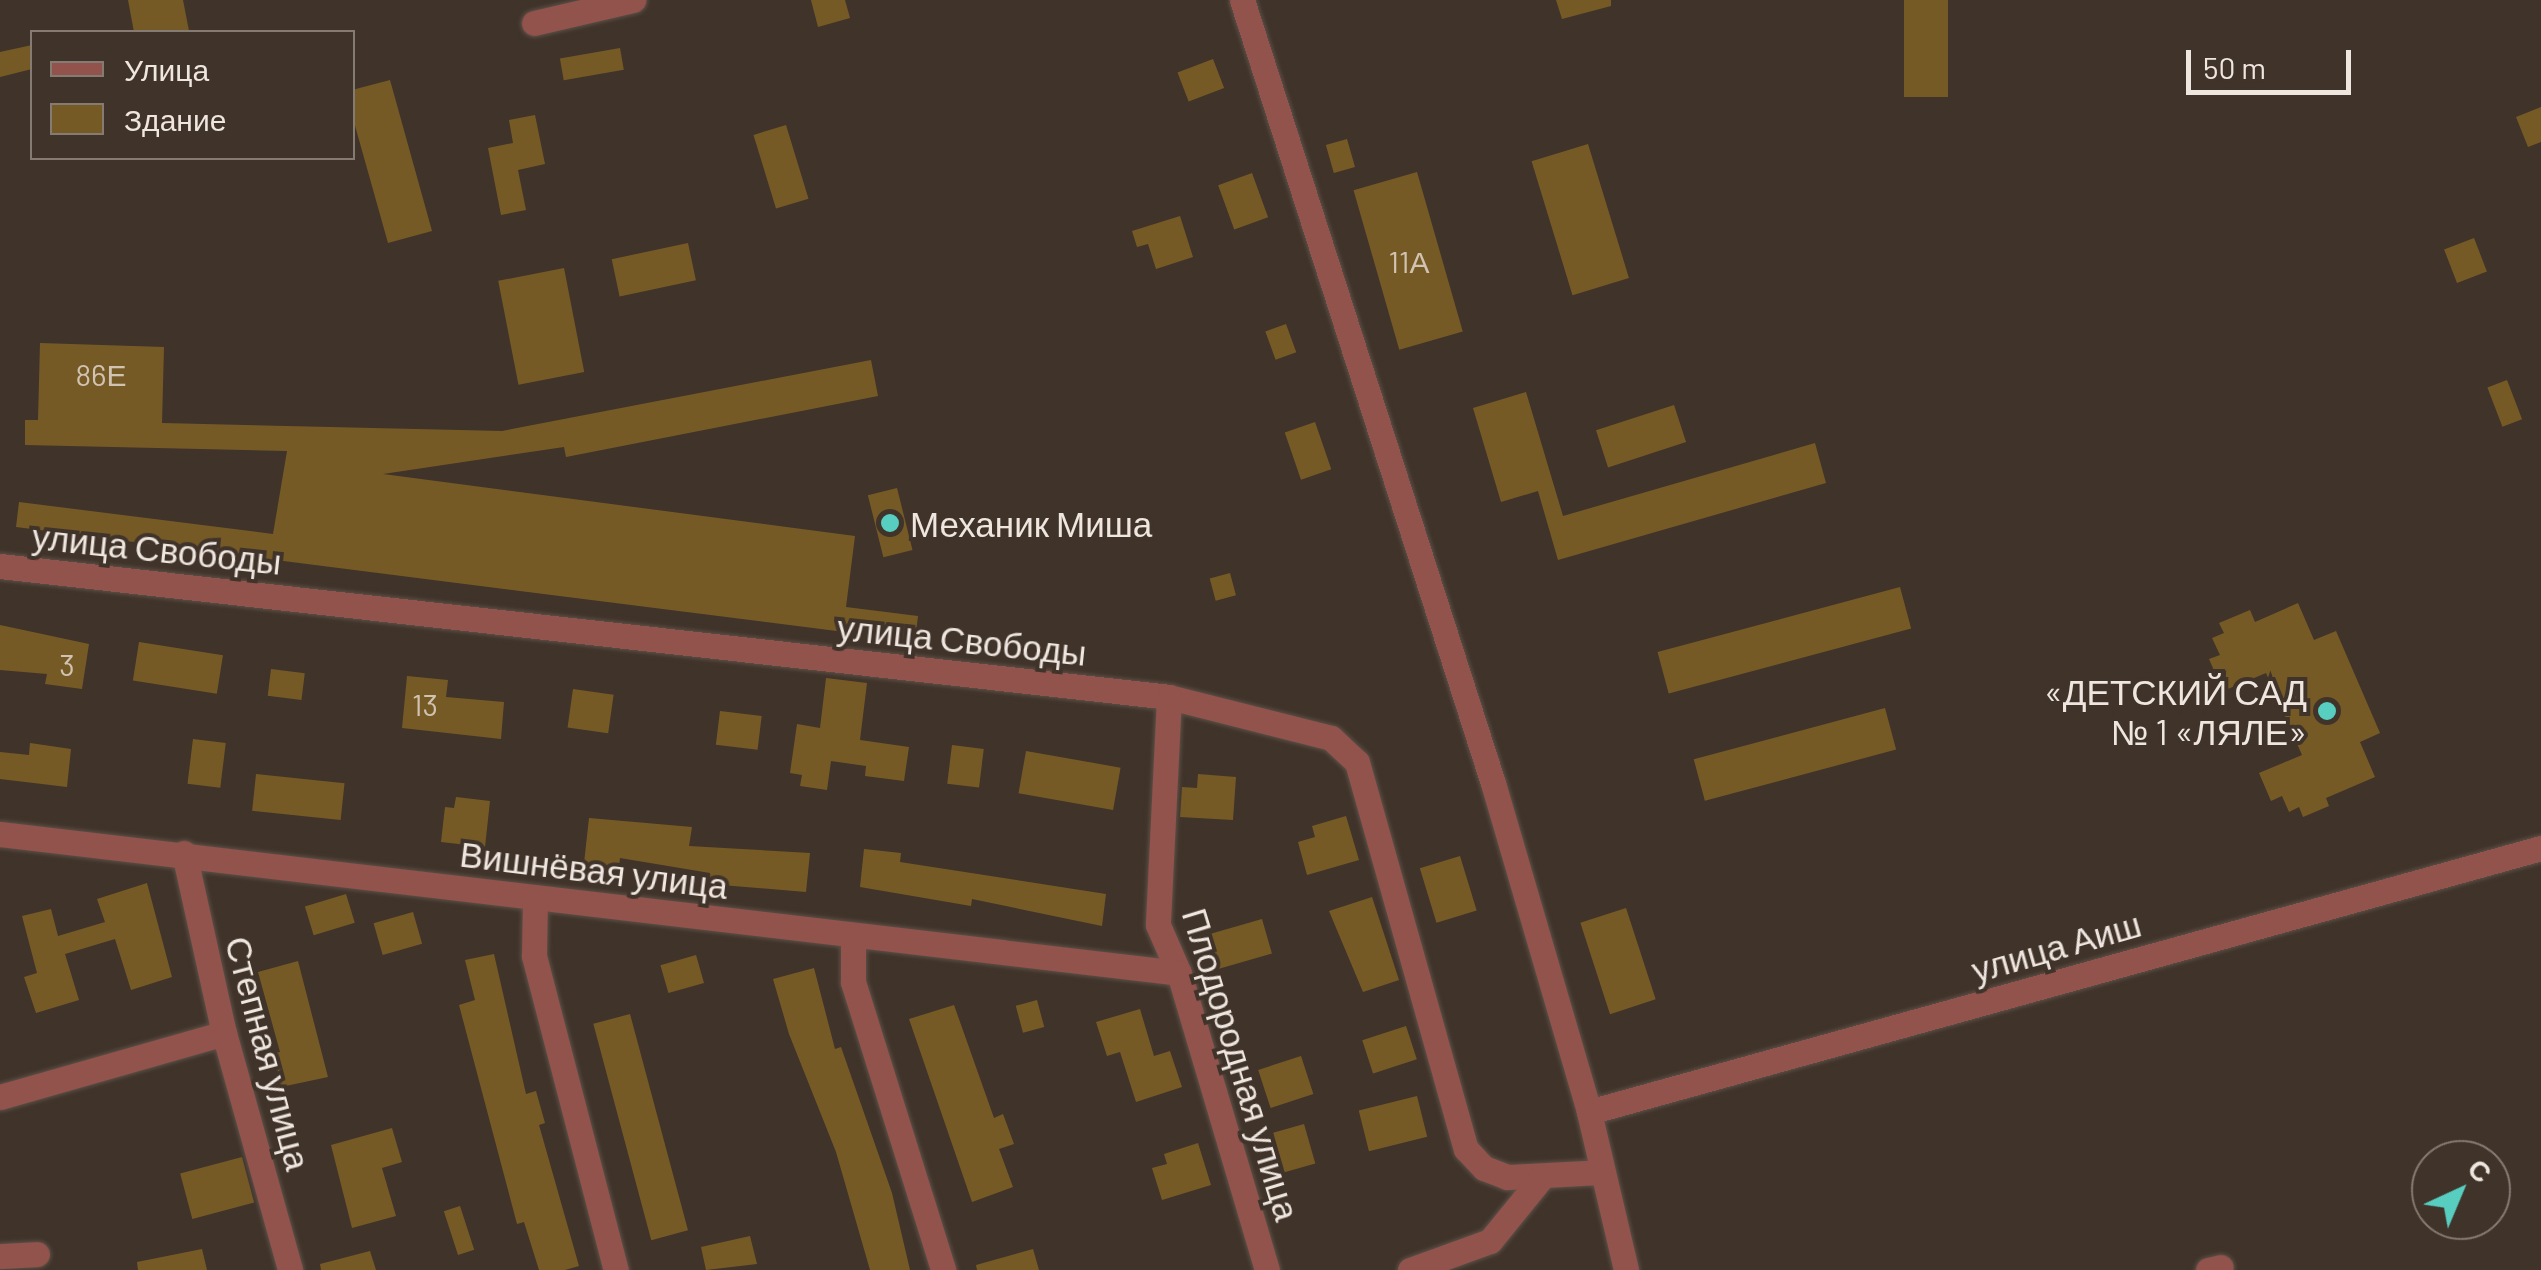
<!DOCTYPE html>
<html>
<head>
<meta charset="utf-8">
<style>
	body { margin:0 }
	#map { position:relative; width:2541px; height:1270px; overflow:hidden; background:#40332a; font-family:Barlow,sans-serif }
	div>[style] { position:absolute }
	.building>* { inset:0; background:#765a26; transform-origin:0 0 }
	.roads { filter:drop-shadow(0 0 2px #5c5047) drop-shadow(0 0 2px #5c5047) }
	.minor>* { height:25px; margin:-12.5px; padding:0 12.5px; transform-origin:12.5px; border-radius:12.5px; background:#91534b }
	.dots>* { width:28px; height:28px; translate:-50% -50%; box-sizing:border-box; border:5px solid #40332a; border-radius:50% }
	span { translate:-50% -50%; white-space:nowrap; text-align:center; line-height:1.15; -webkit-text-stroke:8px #40332a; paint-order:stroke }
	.number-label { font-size:30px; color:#d1c3b2 }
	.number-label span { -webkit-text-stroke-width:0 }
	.poi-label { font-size:35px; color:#efe6e0 }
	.left { translate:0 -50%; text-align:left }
	.right { translate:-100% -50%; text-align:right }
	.street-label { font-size:35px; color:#efe6e0 }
	.legend { position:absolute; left:30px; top:30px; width:325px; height:130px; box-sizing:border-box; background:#40332a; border:2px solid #867b73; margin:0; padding:12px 18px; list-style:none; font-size:30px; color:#efe6e0 }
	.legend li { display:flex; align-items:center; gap:20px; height:50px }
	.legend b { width:50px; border:2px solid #867b73 }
	.north { position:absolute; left:2411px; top:1140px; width:100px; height:100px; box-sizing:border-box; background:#40332a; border:2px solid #867b73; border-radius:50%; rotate:44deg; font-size:28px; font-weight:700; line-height:40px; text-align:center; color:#efe6e0 }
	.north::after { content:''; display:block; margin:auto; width:35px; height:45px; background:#58cec0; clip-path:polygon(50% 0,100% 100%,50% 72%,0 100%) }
	.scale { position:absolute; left:2186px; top:50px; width:165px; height:45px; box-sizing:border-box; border:5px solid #efe6e0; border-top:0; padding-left:12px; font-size:30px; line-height:35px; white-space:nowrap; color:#efe6e0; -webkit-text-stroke:8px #40332a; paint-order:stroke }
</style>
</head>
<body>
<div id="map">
	<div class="building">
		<div style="clip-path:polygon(128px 0,183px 0,189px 31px,134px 32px)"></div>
		<div style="clip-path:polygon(811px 0,845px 0,850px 18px,818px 27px)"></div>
		<div style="clip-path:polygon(1556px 0,1611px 0,1611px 6px,1562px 19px)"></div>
		<div style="left:1904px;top:0;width:44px;height:97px"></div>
		<div style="clip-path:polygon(32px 45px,32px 69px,0 77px,0 52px)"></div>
		<div style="left:620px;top:48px;width:22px;height:61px;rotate:80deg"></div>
		<div style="left:1213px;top:59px;width:31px;height:38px;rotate:69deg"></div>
		<div style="clip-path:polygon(390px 80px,432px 231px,388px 243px,352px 115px,352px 90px)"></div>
		<div style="clip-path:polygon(2541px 107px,2541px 142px,2528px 147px,2516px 117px)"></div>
		<div style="clip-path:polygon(535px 115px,545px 164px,518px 170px,526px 210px,501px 215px,488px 148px,513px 143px,509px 120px)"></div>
		<div style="left:786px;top:125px;width:77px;height:34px;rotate:73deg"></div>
		<div style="left:1347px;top:139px;width:29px;height:22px;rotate:74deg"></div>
		<div style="left:1588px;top:144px;width:140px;height:59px;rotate:73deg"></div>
		<div style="left:1417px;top:172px;width:166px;height:66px;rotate:74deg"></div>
		<div style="left:1252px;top:173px;width:47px;height:36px;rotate:70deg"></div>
		<div style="clip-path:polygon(1180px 216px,1193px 257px,1156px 269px,1148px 244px,1137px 247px,1132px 231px)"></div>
		<div style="left:2474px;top:238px;width:36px;height:32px;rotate:69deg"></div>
		<div style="left:688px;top:243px;width:38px;height:78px;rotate:78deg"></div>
		<div style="left:564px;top:268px;width:106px;height:67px;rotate:79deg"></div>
		<div style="left:1286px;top:324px;width:30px;height:22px;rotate:70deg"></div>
		<div style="clip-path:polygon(40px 343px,164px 347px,162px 423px,502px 431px,871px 360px,878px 396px,566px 457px,564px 447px,383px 474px,855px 536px,846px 607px,918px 616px,915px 641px,16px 527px,19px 502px,273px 534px,287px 451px,25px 445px,25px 420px,38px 420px)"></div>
		<div style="left:2507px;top:380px;width:42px;height:21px;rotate:69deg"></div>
		<div style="clip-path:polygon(1526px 392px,1563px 516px,1815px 443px,1826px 483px,1558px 560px,1538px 491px,1501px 502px,1473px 408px)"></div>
		<div style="left:1674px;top:405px;width:39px;height:82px;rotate:72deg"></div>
		<div style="left:1315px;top:422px;width:50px;height:32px;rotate:71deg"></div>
		<div style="left:897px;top:488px;width:64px;height:30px;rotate:76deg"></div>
		<div style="left:1230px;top:573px;width:23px;height:21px;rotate:75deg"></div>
		<div style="left:1900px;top:587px;width:43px;height:251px;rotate:75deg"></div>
		<div style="clip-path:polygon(2298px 603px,2314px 640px,2336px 631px,2380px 733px,2360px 742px,2375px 777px,2326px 798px,2329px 806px,2303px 817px,2299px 807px,2289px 812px,2282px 796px,2271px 801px,2259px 773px,2302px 755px,2266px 673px,2223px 691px,2209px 659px,2220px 655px,2212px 638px,2224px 633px,2219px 623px,2250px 610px,2255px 622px)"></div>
		<div style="clip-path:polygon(0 625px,89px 644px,82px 689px,45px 684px,47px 674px,0 670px)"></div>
		<div style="left:139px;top:642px;width:85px;height:39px;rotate:9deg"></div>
		<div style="left:271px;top:669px;width:34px;height:27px;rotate:7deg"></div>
		<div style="clip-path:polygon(407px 676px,448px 680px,446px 697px,504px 702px,501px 739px,402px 728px)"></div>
		<div style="clip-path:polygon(826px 678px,867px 683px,860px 740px,909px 747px,904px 781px,865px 776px,866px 766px,831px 761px,827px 790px,800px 786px,802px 775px,790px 773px,797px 724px,820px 728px)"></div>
		<div style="left:573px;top:689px;width:41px;height:39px;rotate:8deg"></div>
		<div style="left:1885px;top:708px;width:43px;height:198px;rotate:75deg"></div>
		<div style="left:720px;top:711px;width:42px;height:34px;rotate:7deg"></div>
		<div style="left:193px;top:739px;width:33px;height:45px;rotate:7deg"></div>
		<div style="clip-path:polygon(30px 743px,71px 749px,67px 787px,0 779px,0 752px,29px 755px)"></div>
		<div style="left:952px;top:745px;width:32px;height:39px;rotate:7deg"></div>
		<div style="left:1026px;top:751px;width:96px;height:43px;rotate:10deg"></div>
		<div style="left:256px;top:774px;width:89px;height:37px;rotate:6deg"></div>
		<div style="clip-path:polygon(1198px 774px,1236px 777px,1233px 820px,1180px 817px,1182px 787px,1197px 788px)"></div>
		<div style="clip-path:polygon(456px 797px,490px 801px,485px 847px,441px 842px,445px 807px,454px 808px)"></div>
		<div style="clip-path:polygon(1346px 816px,1359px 860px,1307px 875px,1298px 842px,1315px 837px,1312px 826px)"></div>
		<div style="clip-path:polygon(589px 818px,692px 827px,689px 846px,810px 853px,806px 892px,709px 884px,710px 873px,620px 858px,619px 867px,584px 863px)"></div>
		<div style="clip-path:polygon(864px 849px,901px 853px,900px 862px,1106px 894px,1102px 926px,972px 899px,971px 906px,860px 887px)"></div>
		<div style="left:1460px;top:856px;width:57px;height:42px;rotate:73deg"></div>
		<div style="clip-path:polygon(147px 883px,172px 977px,131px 990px,115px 939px,65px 954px,79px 1000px,36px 1013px,24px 977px,37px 973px,22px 916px,51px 909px,58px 936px,105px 922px,97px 899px)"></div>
		<div style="left:346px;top:894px;width:30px;height:43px;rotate:73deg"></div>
		<div style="clip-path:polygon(1372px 897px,1399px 980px,1363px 992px,1329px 911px)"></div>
		<div style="left:1626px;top:908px;width:96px;height:48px;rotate:72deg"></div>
		<div style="left:413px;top:912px;width:33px;height:41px;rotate:74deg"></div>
		<div style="left:1262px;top:919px;width:36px;height:55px;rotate:74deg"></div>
		<div style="clip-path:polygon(494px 954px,526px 1094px,536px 1091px,545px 1123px,539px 1125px,579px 1266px,565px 1270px,539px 1270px,524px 1222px,517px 1224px,459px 1005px,475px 1000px,465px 960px)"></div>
		<div style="left:696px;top:955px;width:29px;height:37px;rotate:74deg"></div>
		<div style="clip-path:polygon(298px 961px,328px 1077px,281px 1087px,274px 1053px,280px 1052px,258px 972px)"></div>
		<div style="clip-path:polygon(814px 968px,835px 1049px,841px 1047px,892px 1193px,910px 1270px,870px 1270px,836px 1152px,789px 1034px,773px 979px)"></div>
		<div style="left:1037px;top:1000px;width:28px;height:22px;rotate:75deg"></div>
		<div style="clip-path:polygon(954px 1005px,994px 1118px,1003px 1114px,1014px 1144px,999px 1149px,1013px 1187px,972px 1202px,909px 1019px)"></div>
		<div style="clip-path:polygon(1140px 1009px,1154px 1056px,1170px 1051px,1182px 1087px,1136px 1102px,1120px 1052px,1107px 1056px,1096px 1022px)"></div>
		<div style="left:630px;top:1014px;width:224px;height:38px;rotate:75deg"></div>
		<div style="left:1406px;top:1026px;width:35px;height:46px;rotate:72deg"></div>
		<div style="left:1301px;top:1056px;width:40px;height:45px;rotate:72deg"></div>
		<div style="left:1417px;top:1096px;width:42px;height:60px;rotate:76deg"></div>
		<div style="left:1304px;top:1124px;width:41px;height:32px;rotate:74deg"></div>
		<div style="clip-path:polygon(392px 1128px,402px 1162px,382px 1168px,396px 1216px,352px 1228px,331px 1145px)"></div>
		<div style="clip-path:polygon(1198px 1143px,1211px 1185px,1162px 1200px,1152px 1168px,1167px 1164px,1164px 1154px)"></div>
		<div style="left:242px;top:1157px;width:47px;height:64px;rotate:75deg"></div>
		<div style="left:460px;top:1206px;width:46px;height:17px;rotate:72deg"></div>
		<div style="clip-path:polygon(750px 1236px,757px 1264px,706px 1270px,701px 1247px)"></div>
		<div style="clip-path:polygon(202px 1249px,207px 1270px,138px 1270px,137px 1262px)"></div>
		<div style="clip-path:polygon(1033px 1249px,1039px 1270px,977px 1270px,976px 1265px)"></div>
		<div style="clip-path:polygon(370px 1251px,376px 1270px,321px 1270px,320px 1264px)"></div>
	</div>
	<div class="roads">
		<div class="minor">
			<div style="left:1242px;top:0;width:822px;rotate:72.23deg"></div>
			<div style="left:1493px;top:783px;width:343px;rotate:73.7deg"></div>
			<div style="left:1589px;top:1112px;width:162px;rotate:76.8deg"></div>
			<div style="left:534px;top:23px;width:102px;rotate:-13.1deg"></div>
			<div style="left:0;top:566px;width:1176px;rotate:6.39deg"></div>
			<div style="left:1169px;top:697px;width:167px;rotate:14.2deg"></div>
			<div style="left:1331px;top:738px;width:35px;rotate:43deg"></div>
			<div style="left:1357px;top:762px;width:402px;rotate:74.3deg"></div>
			<div style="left:1466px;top:1149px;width:26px;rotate:47deg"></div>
			<div style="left:1484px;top:1168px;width:25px;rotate:21deg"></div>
			<div style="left:1507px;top:1177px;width:95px;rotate:-3deg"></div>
			<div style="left:1169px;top:697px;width:228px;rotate:92.8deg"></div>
			<div style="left:1158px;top:925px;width:52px;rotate:66.4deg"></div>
			<div style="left:1179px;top:973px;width:310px;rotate:73.5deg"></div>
			<div style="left:0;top:834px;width:1187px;rotate:6.72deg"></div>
			<div style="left:184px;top:853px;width:184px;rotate:77.5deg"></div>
			<div style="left:224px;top:1033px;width:246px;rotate:74.4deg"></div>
			<div style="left:535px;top:897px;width:59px;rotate:91deg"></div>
			<div style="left:534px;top:956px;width:325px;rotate:75.4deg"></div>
			<div style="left:853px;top:936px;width:46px;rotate:90deg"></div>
			<div style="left:853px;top:982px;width:302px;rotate:72.6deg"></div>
			<div style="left:0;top:1097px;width:233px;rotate:-15.9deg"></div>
			<div style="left:1589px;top:1112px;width:988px;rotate:-15.5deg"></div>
			<div style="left:0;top:1256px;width:37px;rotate:-3deg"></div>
			<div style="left:1410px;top:1270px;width:85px;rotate:-19.9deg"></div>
			<div style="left:1490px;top:1241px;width:82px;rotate:-50.9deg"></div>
			<div style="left:2208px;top:1270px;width:13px;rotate:-13deg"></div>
		</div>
	</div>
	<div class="dots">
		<div style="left:890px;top:523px;background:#58cec0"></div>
		<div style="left:2327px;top:711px;background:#58cec0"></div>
	</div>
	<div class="number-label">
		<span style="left:1409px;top:261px">11А</span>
		<span style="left:101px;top:374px">86Е</span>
		<span style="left:67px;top:664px">3</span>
		<span style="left:425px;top:704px">13</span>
	</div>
	<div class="poi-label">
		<span class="left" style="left:910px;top:523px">Механик Миша</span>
		<span class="right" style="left:2307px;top:711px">«ДЕТСКИЙ САД<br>№ 1 «ЛЯЛЕ»</span>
	</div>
	<div class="street-label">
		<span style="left:157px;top:548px;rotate:6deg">улица Свободы</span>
		<span style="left:962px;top:639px;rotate:6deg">улица Свободы</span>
		<span style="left:594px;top:869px;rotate:7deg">Вишнёвая улица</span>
		<span style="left:2056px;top:946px;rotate:-16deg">улица Аиш</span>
		<span style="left:269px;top:1053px;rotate:75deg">Степная улица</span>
		<span style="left:1242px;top:1064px;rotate:73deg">Плодородная улица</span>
	</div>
	<ul class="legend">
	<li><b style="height:12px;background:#91534b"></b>Улица</li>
	<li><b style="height:28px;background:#765a26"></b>Здание</li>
	</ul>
	<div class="north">С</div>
	<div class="scale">50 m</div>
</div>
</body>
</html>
